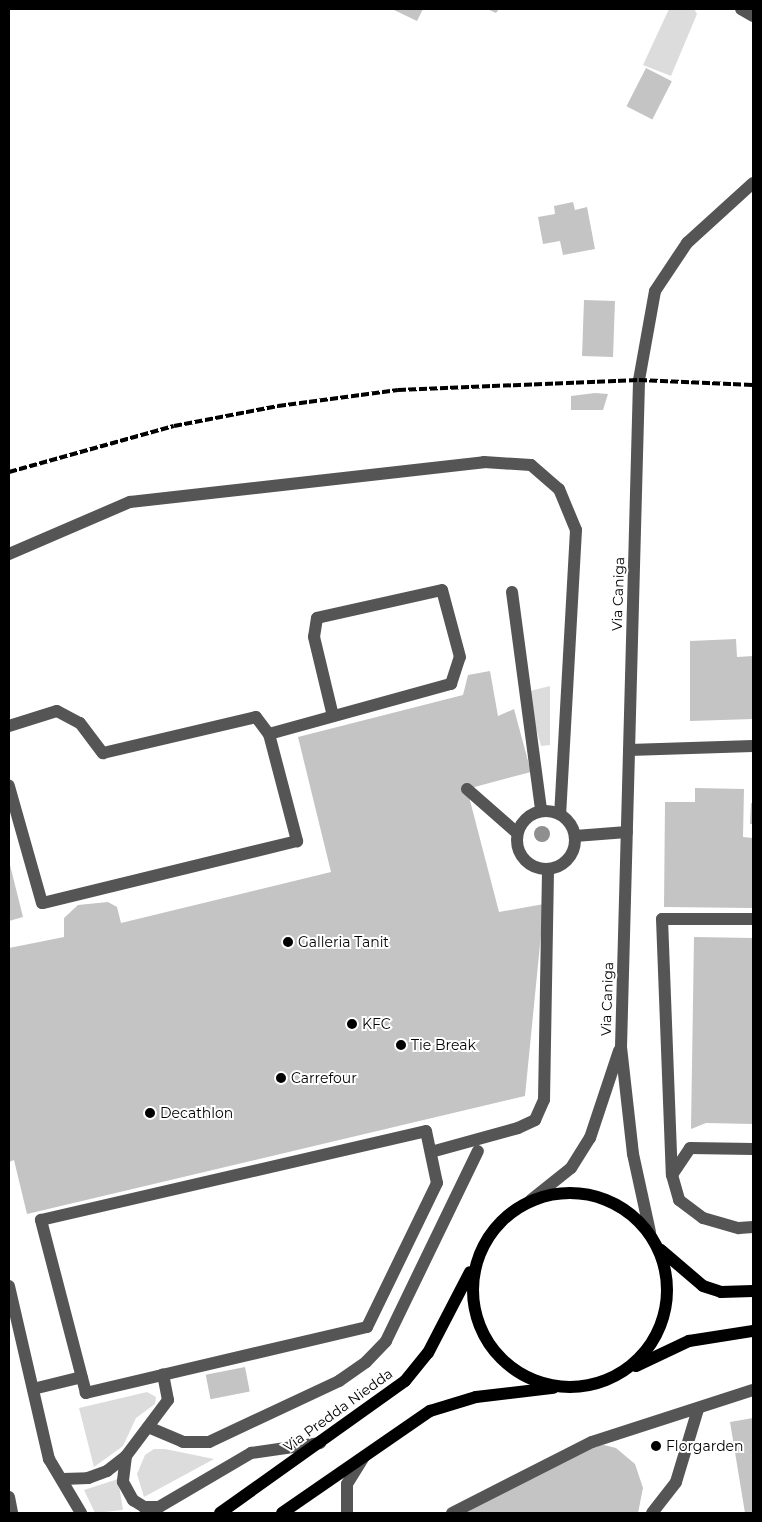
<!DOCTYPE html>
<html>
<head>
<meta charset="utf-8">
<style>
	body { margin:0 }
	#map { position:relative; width:762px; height:1522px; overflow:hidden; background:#fff; font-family:Montserrat,sans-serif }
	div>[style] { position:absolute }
	.green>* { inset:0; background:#dcdcdc }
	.building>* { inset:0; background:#c4c4c4; transform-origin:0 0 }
	.minor>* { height:12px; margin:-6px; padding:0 6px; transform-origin:6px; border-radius:6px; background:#555 }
	.minor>.ring { margin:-6px; padding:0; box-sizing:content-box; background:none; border:12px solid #555; border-radius:50% }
	.major>* { height:12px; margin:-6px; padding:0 6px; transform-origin:6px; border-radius:6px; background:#000 }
	.major>.ring { margin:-6px; padding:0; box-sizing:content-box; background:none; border:12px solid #000; border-radius:50% }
	.rail>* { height:4px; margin-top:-2px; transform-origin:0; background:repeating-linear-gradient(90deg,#000 0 8px,transparent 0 10.5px) }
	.trees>* { width:16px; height:16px; margin:-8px; border-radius:50%; background:#8f8f8f }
	.dots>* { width:14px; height:14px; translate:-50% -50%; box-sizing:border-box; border:2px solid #fff; border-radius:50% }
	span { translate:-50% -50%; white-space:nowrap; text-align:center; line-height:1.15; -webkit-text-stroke:4px #fff; paint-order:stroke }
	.street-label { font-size:14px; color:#000 }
	.poi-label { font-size:14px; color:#000 }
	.left { translate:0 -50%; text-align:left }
	.frame { position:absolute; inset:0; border:10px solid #000; pointer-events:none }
</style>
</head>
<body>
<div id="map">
	<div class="green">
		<div style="clip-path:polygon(669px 9px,694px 9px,697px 14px,671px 76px,643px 65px)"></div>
		<div style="clip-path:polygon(550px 686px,550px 745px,541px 746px,526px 692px)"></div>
		<div style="clip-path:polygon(147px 1392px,156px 1397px,155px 1404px,136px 1418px,123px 1446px,94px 1467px,79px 1408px)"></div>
		<div style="clip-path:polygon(154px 1449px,165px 1449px,214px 1459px,144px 1497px,137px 1474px,145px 1455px)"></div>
		<div style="clip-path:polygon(118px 1479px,123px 1510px,95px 1513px,84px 1490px)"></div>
	</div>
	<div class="building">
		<div style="clip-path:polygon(392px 9px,423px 9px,417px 21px)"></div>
		<div style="clip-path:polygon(487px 9px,499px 9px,496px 13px)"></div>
		<div style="left:646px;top:68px;width:29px;height:43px;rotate:27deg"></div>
		<div style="clip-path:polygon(573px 202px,575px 210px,587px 207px,595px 249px,563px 255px,560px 241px,543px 244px,538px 217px,555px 214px,554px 206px)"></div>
		<div style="left:584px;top:300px;width:31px;height:56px;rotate:2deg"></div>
		<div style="clip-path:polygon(595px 393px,608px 394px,603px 410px,571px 410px,571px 396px)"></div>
		<div style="clip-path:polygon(736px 639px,737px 657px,753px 656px,753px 719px,690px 721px,690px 641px)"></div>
		<div style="clip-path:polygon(490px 671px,498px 716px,514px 709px,531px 772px,467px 789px,499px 912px,544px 904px,525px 1096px,27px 1214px,14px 1160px,9px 1162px,9px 948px,64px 937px,64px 918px,78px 905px,108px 902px,117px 907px,121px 923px,331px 872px,298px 737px,463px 695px,468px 675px)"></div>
		<div style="clip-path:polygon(695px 788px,744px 789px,743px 837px,753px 838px,753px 908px,664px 907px,665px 802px,695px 802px)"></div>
		<div style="clip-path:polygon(751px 803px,753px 803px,753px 824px,750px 824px)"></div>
		<div style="clip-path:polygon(9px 861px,23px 917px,9px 921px)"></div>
		<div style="clip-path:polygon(694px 937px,753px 938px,753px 1124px,706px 1123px,691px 1129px)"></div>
		<div style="left:245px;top:1367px;width:25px;height:40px;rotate:79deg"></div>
		<div style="clip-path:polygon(753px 1418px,753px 1513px,745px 1513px,730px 1422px)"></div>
		<div style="clip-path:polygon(592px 1442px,616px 1448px,635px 1464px,643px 1488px,638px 1513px,455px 1513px)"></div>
	</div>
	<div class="minor">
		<div style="left:741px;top:9px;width:14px;rotate:30deg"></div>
		<div style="left:9px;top:554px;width:132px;rotate:-23.3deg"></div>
		<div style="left:130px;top:502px;width:356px;rotate:-6.4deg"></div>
		<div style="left:484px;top:462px;width:47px;rotate:3.7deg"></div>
		<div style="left:531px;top:465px;width:37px;rotate:41deg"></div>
		<div style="left:559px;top:489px;width:44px;rotate:67.5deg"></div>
		<div style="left:576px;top:530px;width:284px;rotate:93.2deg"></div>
		<div style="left:512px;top:592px;width:220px;rotate:82.4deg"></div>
		<div style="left:9px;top:726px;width:50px;rotate:-17.4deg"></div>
		<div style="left:57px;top:711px;width:26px;rotate:28deg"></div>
		<div style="left:80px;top:723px;width:38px;rotate:53deg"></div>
		<div style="left:103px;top:753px;width:157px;rotate:-13.2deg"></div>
		<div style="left:256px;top:717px;width:21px;rotate:53deg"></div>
		<div style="left:269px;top:734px;width:111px;rotate:75.3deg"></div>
		<div style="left:297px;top:841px;width:262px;rotate:166.3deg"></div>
		<div style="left:42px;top:903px;width:122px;rotate:-105.8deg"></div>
		<div style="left:269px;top:734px;width:189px;rotate:-15.4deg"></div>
		<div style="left:451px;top:684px;width:28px;rotate:-72deg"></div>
		<div style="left:460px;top:657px;width:69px;rotate:-105deg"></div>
		<div style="left:442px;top:590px;width:128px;rotate:167.4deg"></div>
		<div style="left:317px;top:618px;width:19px;rotate:99deg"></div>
		<div style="left:314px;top:637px;width:81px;rotate:76.5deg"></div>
		<div style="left:629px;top:750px;width:124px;rotate:-1.8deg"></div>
		<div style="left:467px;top:789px;width:67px;rotate:41.3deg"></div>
		<div class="ring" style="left:517px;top:811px;width:46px;height:46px"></div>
		<div style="left:575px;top:836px;width:52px;rotate:-4.4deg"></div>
		<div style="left:753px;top:919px;width:91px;rotate:180deg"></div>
		<div style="left:662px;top:919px;width:256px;rotate:87.8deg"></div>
		<div style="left:672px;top:1175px;width:26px;rotate:74deg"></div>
		<div style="left:679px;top:1200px;width:30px;rotate:37deg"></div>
		<div style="left:703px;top:1218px;width:37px;rotate:16deg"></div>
		<div style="left:739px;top:1228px;width:14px;rotate:-4deg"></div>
		<div style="left:426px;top:1131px;width:53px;rotate:78.1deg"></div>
		<div style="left:437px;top:1183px;width:160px;rotate:115.9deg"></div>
		<div style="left:367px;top:1327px;width:289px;rotate:166.8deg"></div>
		<div style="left:86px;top:1393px;width:179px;rotate:-104.6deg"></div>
		<div style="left:41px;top:1220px;width:395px;rotate:-13deg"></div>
		<div style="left:431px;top:1152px;width:90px;rotate:-15.4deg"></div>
		<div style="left:518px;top:1128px;width:19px;rotate:-25deg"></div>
		<div style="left:535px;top:1120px;width:22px;rotate:-66deg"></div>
		<div style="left:544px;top:1100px;width:231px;rotate:-89deg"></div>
		<div style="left:672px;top:1175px;width:32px;rotate:-56deg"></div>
		<div style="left:690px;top:1148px;width:63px;rotate:0.9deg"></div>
		<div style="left:531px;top:1200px;width:51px;rotate:-38.7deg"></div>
		<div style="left:571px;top:1168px;width:36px;rotate:-58deg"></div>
		<div style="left:590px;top:1138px;width:92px;rotate:-71.6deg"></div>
		<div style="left:650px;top:1232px;width:80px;rotate:-102.3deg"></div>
		<div style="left:633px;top:1154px;width:108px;rotate:-96.4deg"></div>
		<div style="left:621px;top:1047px;width:667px;rotate:-88.45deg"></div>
		<div style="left:639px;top:380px;width:90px;rotate:-79.8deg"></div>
		<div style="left:655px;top:291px;width:58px;rotate:-56.3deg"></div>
		<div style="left:687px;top:243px;width:89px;rotate:-42.3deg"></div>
		<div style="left:9px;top:1286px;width:178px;rotate:77deg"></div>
		<div style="left:49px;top:1459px;width:63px;rotate:59.3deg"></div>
		<div style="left:33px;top:1389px;width:50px;rotate:-13.8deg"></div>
		<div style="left:148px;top:1427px;width:38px;rotate:23deg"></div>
		<div style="left:183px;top:1442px;width:26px"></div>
		<div style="left:209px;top:1442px;width:144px;rotate:-25.1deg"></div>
		<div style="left:339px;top:1381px;width:33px;rotate:-35deg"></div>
		<div style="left:366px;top:1362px;width:29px;rotate:-46deg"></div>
		<div style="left:386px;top:1341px;width:211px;rotate:-64.2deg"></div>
		<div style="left:126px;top:1456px;width:26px;rotate:97deg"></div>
		<div style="left:123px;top:1482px;width:21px;rotate:61deg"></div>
		<div style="left:133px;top:1500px;width:13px;rotate:32deg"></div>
		<div style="left:144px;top:1507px;width:15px"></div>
		<div style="left:159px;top:1507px;width:107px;rotate:-30.4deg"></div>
		<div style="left:251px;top:1453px;width:70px;rotate:-8.2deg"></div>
		<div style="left:63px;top:1479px;width:25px;rotate:-2deg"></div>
		<div style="left:88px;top:1478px;width:20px;rotate:-20deg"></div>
		<div style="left:107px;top:1471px;width:24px;rotate:-38deg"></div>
		<div style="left:126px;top:1456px;width:70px;rotate:-53.1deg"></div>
		<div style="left:168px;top:1400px;width:26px;rotate:-101deg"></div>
		<div style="left:9px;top:1497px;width:16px;rotate:79deg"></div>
		<div style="left:347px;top:1513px;width:29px;rotate:-90deg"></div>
		<div style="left:347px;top:1484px;width:32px;rotate:-58deg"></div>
		<div style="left:452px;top:1513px;width:157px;rotate:-26.9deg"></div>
		<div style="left:592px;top:1442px;width:169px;rotate:-17.9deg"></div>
		<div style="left:652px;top:1513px;width:39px;rotate:-52deg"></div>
		<div style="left:676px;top:1482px;width:76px;rotate:-73.2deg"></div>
	</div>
	<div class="major">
		<div class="ring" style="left:473px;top:1193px;width:182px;height:182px"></div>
		<div style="left:661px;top:1250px;width:55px;rotate:40.6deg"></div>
		<div style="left:703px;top:1286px;width:19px;rotate:18deg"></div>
		<div style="left:721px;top:1292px;width:32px;rotate:-2deg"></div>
		<div style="left:636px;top:1366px;width:59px;rotate:-25.3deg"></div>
		<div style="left:689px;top:1341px;width:65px;rotate:-8.9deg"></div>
		<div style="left:220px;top:1513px;width:227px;rotate:-35.5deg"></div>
		<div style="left:405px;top:1381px;width:36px;rotate:-51deg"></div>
		<div style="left:428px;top:1353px;width:91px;rotate:-62.6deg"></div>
		<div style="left:282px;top:1513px;width:180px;rotate:-34.6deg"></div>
		<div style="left:430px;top:1411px;width:48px;rotate:-16.9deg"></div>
		<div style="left:476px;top:1397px;width:78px;rotate:-6.7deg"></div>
	</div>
	<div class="rail">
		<div style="left:9px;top:472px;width:171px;rotate:-15.6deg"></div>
		<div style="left:174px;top:426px;width:106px;rotate:-10.9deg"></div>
		<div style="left:278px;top:406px;width:121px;rotate:-7.6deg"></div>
		<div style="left:398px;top:390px;width:241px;rotate:-2.4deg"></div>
		<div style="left:639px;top:380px;width:114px;rotate:2.5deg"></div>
	</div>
	<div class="trees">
		<div style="left:542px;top:834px"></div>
	</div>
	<div class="dots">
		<div style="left:288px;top:942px;background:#000"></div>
		<div style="left:352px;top:1024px;background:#000"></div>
		<div style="left:401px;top:1045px;background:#000"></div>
		<div style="left:281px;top:1078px;background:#000"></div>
		<div style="left:150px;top:1113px;background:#000"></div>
		<div style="left:656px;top:1446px;background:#000"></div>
	</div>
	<div class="street-label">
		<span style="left:618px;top:594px;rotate:-88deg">Via Caniga</span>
		<span style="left:607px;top:999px;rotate:-88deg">Via Caniga</span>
		<span style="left:338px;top:1410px;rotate:-36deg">Via Predda Niedda</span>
	</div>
	<div class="poi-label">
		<span class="left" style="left:298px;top:942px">Galleria Tanit</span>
		<span class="left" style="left:362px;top:1024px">KFC</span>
		<span class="left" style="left:411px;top:1045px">Tie Break</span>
		<span class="left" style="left:291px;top:1078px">Carrefour</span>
		<span class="left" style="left:160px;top:1113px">Decathlon</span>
		<span class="left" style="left:666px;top:1446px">Florgarden</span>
	</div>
	<div class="frame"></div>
</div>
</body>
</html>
